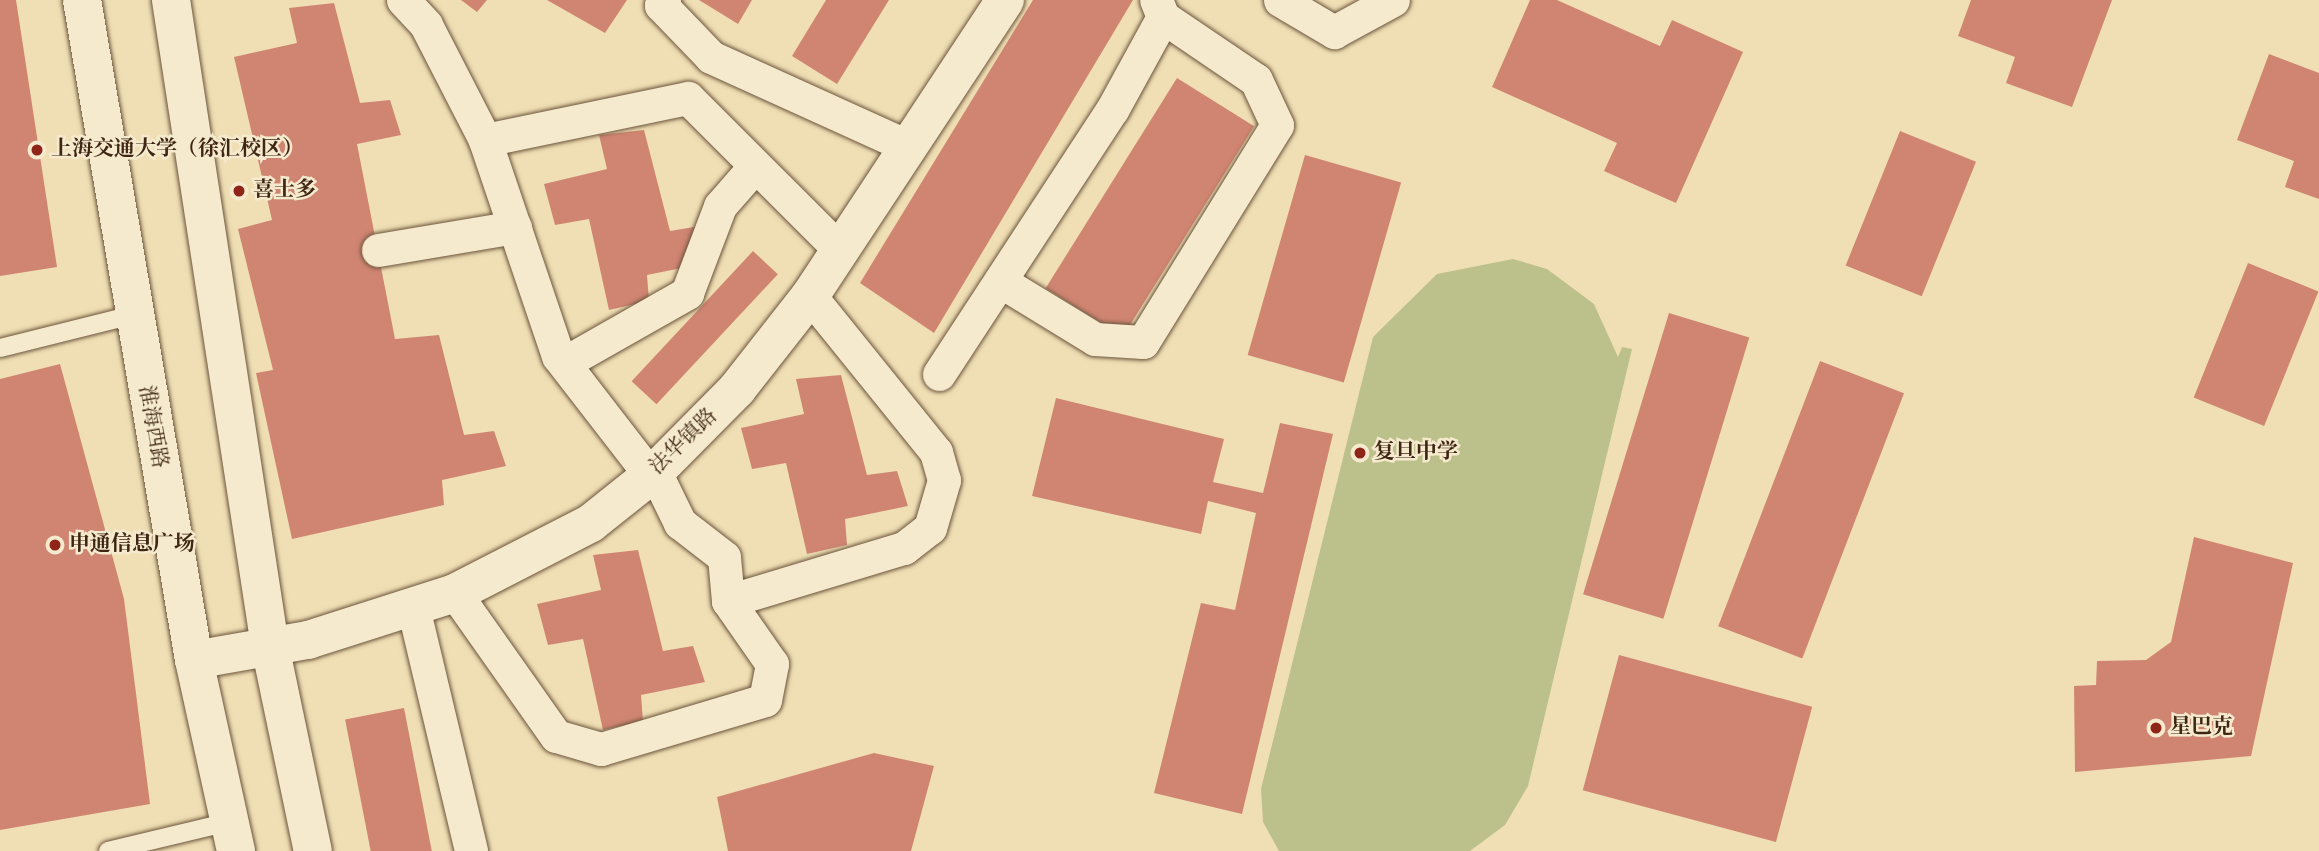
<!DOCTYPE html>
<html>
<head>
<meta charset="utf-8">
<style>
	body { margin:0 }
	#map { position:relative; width:2319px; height:851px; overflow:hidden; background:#f0dfb4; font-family:Vollkorn,"Noto Serif SC",serif }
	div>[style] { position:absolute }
	.green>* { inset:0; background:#bcc18b }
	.building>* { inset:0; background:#d08572; transform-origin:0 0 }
	.roads { filter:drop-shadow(0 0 2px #6b543c) drop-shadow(0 0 2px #6b543c) }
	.service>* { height:18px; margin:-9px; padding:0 9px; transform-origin:9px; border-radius:9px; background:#f5eace }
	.minor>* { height:33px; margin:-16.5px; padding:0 16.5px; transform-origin:16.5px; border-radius:16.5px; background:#f5eace }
	.tertiary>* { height:38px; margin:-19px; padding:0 19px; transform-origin:19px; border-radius:19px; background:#f5eace }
	.secondary>* { height:38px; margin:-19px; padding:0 19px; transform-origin:19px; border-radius:19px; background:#f5eace }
	.dots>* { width:19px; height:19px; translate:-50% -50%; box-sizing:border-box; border:4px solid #f5eace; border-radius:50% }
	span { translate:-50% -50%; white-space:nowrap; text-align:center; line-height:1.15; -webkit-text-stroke:5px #f5eace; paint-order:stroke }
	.poi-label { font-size:21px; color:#3f2614; font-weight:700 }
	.left { translate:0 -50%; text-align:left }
	.street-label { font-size:21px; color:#3f2614 }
</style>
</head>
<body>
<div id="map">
	<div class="green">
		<div style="clip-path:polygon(1513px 259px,1547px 269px,1594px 304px,1618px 357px,1622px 347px,1632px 349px,1528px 786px,1505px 825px,1470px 851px,1279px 851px,1263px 822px,1261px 789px,1373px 337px,1437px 274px)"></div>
	</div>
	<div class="building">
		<div style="clip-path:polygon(0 0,16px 0,57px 267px,0 276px)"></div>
		<div style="clip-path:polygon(461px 0,487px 0,477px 12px)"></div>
		<div style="clip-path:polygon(547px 0,627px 0,605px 33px)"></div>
		<div style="clip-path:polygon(699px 0,752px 0,738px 24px)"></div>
		<div style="clip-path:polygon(826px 0,889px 0,837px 84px,792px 56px)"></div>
		<div style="clip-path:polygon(1033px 0,1133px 0,934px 333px,860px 283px)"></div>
		<div style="clip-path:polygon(1530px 0,1557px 0,1660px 46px,1672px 20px,1743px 52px,1676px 203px,1604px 171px,1617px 143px,1492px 87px)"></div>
		<div style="clip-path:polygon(1971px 0,2112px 0,2072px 107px,2006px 83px,2015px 57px,1958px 36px)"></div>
		<div style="clip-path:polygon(334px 3px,360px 103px,390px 100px,401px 135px,357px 144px,395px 339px,439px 335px,464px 435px,494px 431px,506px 466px,442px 480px,444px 505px,292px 539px,256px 373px,273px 370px,238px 229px,272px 220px,234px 57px,297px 43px,289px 8px)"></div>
		<div style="clip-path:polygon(2269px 54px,2319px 73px,2319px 199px,2285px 187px,2294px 161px,2237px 140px)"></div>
		<div style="left:1177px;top:78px;width:91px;height:248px;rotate:32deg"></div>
		<div style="clip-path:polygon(644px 130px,670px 231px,700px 226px,711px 262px,647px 275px,649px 301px,609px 310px,589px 219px,555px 225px,544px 184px,607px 169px,599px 135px)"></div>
		<div style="left:1900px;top:131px;width:82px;height:145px;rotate:22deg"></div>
		<div style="left:1305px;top:155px;width:100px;height:208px;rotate:16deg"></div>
		<div style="left:753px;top:251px;width:34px;height:178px;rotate:43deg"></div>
		<div style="left:2248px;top:263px;width:76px;height:145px;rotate:22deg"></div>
		<div style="left:1669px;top:313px;width:84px;height:294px;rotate:17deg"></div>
		<div style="left:1820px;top:361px;width:90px;height:284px;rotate:21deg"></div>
		<div style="clip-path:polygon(60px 364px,124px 599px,150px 804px,0 830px,0 379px)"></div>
		<div style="clip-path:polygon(841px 375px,867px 475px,897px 471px,908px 506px,845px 519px,847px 545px,807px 554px,786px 463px,752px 469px,741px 428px,804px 414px,796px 379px)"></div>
		<div style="clip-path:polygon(1056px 398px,1224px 439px,1213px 482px,1263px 493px,1280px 423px,1333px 434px,1242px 814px,1154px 793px,1201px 603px,1235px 610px,1256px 513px,1208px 501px,1201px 534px,1032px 496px)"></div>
		<div style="clip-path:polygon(2194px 537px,2293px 563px,2251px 756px,2075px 772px,2074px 686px,2096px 685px,2097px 661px,2146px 660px,2171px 642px)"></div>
		<div style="clip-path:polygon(638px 550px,663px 651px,693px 646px,705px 682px,641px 695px,643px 721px,603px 730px,583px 639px,548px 645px,537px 604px,601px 590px,593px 555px)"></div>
		<div style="left:1619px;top:655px;width:200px;height:140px;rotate:15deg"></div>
		<div style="left:404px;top:708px;width:146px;height:60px;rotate:79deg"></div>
		<div style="clip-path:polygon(874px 753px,934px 766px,911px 851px,728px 851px,717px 797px)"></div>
	</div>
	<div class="roads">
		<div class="service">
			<div style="left:0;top:348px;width:136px;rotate:-14deg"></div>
			<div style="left:108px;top:851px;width:124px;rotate:-13.5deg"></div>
		</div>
		<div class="minor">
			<div style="left:403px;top:0;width:34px;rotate:47deg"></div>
			<div style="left:426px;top:25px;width:129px;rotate:62.8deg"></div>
			<div style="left:664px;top:0;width:6px;rotate:121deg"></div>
			<div style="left:661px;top:5px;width:72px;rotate:46.1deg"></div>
			<div style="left:711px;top:57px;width:217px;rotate:24.4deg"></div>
			<div style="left:1280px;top:0;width:63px;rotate:30.7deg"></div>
			<div style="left:1334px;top:32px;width:67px;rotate:-28.5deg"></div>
			<div style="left:378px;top:250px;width:139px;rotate:-9.5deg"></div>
			<div style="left:1000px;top:281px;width:111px;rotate:31.4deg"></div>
			<div style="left:1095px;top:339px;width:48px;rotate:3.6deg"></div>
			<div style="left:1143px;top:342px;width:255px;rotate:-58.3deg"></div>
			<div style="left:1277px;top:125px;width:50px;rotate:-115deg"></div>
			<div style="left:1256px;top:80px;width:112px;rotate:-145.9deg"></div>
			<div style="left:564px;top:363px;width:142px;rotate:-29.6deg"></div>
			<div style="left:687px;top:293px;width:93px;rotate:-69.2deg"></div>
			<div style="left:720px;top:206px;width:53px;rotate:-48.8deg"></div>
			<div style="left:939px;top:374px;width:316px;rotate:-56.8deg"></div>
			<div style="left:1112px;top:110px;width:106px;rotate:-61.3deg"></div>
			<div style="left:1163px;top:17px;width:18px;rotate:-112deg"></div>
			<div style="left:650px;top:475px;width:150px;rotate:-127.7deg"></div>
			<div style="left:558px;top:356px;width:228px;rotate:-108.7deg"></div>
			<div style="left:485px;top:140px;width:207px;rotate:-11.7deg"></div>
			<div style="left:688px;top:98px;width:216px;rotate:45deg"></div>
			<div style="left:455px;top:593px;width:175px;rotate:54.8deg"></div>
			<div style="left:556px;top:736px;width:47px;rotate:16.1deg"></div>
			<div style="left:601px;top:749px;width:171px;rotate:-16.6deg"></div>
			<div style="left:765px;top:700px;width:37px;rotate:-79deg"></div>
			<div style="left:772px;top:664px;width:77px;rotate:-124.9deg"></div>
			<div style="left:728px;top:601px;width:44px;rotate:-95.2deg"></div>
			<div style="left:724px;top:557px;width:56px;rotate:-142.3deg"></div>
			<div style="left:680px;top:523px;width:57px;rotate:-116.1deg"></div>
			<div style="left:728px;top:601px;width:184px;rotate:-16.8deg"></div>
			<div style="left:904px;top:548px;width:33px;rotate:-38deg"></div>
			<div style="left:930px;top:528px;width:50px;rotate:-73.7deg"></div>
			<div style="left:944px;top:480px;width:29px;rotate:-106deg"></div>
			<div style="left:936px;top:452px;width:201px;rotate:-128.9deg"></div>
			<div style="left:413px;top:607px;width:251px;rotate:76.6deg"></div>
		</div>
		<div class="tertiary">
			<div style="left:194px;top:660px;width:116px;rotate:-10deg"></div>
			<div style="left:308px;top:640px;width:154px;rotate:-17.7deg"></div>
			<div style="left:455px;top:593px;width:153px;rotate:-27.2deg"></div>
			<div style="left:591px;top:523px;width:82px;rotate:-38.6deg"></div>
			<div style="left:655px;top:472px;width:117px;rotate:-45.3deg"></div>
			<div style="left:737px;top:389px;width:118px;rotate:-51.9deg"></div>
			<div style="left:810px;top:296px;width:354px;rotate:-56.6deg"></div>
		</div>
		<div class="secondary">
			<div style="left:82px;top:0;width:669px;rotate:80.37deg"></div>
			<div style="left:194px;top:660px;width:196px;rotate:77.6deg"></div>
			<div style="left:171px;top:0;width:654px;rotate:81.29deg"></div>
			<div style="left:270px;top:646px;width:209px;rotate:78.2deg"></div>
		</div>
	</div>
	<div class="dots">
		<div style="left:37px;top:150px;background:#8f2418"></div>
		<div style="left:239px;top:191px;background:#8f2418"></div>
		<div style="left:1360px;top:453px;background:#8f2418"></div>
		<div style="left:55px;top:545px;background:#8f2418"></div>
		<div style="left:2156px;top:728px;background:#8f2418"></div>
	</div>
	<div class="poi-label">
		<span class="left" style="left:51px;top:150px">上海交通大学（徐汇校区）</span>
		<span class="left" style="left:253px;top:191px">喜士多</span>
		<span class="left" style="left:1374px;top:453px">复旦中学</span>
		<span class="left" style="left:69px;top:545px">申通信息广场</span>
		<span class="left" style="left:2170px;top:728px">星巴克</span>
	</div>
	<div class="street-label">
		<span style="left:152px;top:427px;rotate:80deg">淮海西路</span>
		<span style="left:684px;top:442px;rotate:-44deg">法华镇路</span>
	</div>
</div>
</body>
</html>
